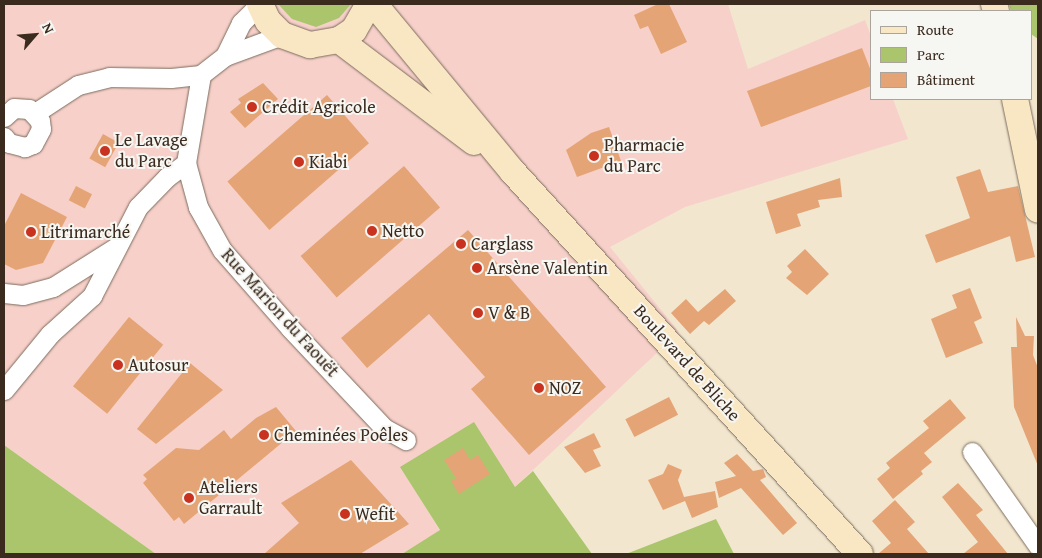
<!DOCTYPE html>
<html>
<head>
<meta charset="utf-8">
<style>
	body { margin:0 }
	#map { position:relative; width:1042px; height:558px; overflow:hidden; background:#f2e6cf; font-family:"Gentium Book Plus",serif }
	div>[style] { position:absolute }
	.built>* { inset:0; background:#f7d0ca }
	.green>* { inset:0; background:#aac56c }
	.building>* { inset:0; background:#e5a475; transform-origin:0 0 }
	.roads { filter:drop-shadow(0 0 1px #7b6c5c) drop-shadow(0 0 1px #7b6c5c) }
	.street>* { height:19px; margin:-9.5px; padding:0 9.5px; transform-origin:9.5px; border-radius:9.5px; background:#fff }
	.secondary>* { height:26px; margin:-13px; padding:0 13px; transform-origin:13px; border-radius:13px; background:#f9e7c3 }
	.dots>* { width:14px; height:14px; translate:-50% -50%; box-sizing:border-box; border:2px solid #f6f6f2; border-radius:50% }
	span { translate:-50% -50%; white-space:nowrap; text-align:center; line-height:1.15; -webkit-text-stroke:4px #f6f6f2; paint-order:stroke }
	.poi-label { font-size:18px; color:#3b2a1e }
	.left { translate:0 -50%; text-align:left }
	.street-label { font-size:18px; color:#3b2a1e }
	.frame { position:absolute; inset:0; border:5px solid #3b2a1e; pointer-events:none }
	.legend { position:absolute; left:870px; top:10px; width:162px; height:90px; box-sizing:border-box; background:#f6f6f2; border:1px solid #aba49d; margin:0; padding:6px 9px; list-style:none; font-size:15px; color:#3b2a1e }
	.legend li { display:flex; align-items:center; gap:10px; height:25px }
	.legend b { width:25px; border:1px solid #aba49d }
	.north { position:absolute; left:10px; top:10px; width:50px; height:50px; -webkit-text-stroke:4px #f6f6f2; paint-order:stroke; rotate:63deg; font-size:14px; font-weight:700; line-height:20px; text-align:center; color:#3b2a1e }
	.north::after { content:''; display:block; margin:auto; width:18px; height:22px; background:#3b2a1e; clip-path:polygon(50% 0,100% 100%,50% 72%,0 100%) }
</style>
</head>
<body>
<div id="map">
	<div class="built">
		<div style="clip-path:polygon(4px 4px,728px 4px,748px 69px,865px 20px,871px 36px,871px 99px,893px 99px,908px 139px,685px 207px,610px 247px,679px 332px,515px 487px,401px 467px,440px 531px,402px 554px,156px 554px,4px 445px)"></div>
	</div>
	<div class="green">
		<div style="clip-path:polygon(278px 4px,351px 4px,339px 18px,316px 27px,292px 19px)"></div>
		<div style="clip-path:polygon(1009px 4px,1038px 4px,1038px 39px,1031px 34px,1031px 11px,1011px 11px)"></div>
		<div style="clip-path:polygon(474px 422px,515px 487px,533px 471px,592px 554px,402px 554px,440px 530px,400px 467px)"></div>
		<div style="clip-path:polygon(4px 445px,111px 522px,156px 554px,4px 554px)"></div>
		<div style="clip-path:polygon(716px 519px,734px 554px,626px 554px)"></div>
	</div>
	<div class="building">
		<div style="clip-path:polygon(658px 4px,669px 4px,687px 42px,661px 54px,648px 26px,640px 29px,634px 15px)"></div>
		<div style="clip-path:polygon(862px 48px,871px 71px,871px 86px,761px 127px,747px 91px)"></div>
		<div style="clip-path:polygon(263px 83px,278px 99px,245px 128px,230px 112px,241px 103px,238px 99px)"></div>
		<div style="left:327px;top:95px;width:64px;height:132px;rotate:49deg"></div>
		<div style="clip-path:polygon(609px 127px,621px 161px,577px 177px,566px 150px,591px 133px)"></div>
		<div style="left:103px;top:134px;width:18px;height:28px;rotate:29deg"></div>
		<div style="left:404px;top:166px;width:55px;height:137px;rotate:49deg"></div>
		<div style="clip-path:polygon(980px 169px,988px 192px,1018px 186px,1035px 257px,1016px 262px,1010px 236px,936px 263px,925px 235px,970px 218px,956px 177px)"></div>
		<div style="clip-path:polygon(840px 178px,842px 197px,818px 200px,820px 207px,797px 214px,801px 226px,776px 234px,766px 202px)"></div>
		<div style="left:76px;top:186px;width:18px;height:16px;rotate:27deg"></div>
		<div style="clip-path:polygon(21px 193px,67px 217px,43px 263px,16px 270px,4px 264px,4px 226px)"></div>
		<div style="clip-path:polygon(468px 230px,606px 387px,529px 455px,471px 389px,485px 377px,429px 314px,367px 368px,341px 338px)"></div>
		<div style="clip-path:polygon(805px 249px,829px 274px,807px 295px,786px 278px,792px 272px,787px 266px)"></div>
		<div style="clip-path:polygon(970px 288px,982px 318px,974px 322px,983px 343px,946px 358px,931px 319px,957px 308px,952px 295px)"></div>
		<div style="clip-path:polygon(725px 289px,736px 301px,709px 325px,704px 321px,690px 334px,671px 313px,686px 299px,698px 312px)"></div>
		<div style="left:129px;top:317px;width:44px;height:89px;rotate:39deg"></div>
		<div style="clip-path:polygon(1016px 317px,1025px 336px,1034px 336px,1033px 355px,1038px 368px,1038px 466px,1014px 407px,1011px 347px,1017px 347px)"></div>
		<div style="clip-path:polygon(190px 363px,223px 390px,156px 444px,137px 429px)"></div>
		<div style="left:669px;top:397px;width:20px;height:49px;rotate:63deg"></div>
		<div style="clip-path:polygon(950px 399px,966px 418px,924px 453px,932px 462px,921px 471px,923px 474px,893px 499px,877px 479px,890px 468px,886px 463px,929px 428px,923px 421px)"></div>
		<div style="clip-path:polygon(276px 407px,296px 431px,184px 524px,179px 517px,174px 521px,143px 483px,147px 479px,143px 475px,176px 448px,199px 450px,224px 430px,231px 439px,256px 418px)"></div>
		<div style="clip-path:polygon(594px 433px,601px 447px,593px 450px,601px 466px,585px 473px,564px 447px)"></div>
		<div style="clip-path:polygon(463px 448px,470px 460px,478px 455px,490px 474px,459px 494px,451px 481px,456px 478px,444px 460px)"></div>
		<div style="clip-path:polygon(737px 454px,753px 471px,763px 469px,766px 477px,760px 480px,797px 523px,783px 535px,741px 488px,719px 498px,715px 482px,736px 476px,724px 463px)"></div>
		<div style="clip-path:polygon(351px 460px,409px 524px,360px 554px,264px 554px,299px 523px,281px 503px)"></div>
		<div style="clip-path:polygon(668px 464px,682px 470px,678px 480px,684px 497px,715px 491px,718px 507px,692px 518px,685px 501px,663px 510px,648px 480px,663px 474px)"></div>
		<div style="clip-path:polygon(958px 483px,983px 510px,976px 515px,1008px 554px,963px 554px,978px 542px,942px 497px)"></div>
		<div style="clip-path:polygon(895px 500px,915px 522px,907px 529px,929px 554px,878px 554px,891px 543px,872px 521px)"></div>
	</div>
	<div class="roads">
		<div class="street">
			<div style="left:282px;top:35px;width:61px;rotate:159.8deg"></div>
			<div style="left:225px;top:56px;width:31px;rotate:142deg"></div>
			<div style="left:201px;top:75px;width:89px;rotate:99.7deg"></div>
			<div style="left:186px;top:163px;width:46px;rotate:74.7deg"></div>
			<div style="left:198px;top:207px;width:49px;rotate:60.8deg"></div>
			<div style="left:222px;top:250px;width:103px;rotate:48.9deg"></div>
			<div style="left:290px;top:328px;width:137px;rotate:46.8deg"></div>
			<div style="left:384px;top:428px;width:25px;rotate:29deg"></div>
			<div style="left:225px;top:56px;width:37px;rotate:-64deg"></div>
			<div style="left:241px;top:23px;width:27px;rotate:-45deg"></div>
			<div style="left:35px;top:113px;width:51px;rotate:-33.1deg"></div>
			<div style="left:78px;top:85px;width:32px;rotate:-14deg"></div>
			<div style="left:109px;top:77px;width:62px;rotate:0.9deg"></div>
			<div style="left:171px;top:78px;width:30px;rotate:-6deg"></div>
			<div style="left:4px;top:117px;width:13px;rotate:-42deg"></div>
			<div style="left:14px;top:108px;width:15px;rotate:4deg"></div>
			<div style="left:29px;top:109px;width:16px;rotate:47deg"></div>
			<div style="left:40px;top:121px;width:8px;rotate:83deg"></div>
			<div style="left:41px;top:129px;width:17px;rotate:118deg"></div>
			<div style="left:33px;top:144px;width:9px;rotate:159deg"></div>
			<div style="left:25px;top:147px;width:16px;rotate:-166deg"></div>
			<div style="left:9px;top:143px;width:8px;rotate:-130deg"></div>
			<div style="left:4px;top:293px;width:19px;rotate:6deg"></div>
			<div style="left:23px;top:295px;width:31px;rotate:-15deg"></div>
			<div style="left:53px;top:287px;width:73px;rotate:-32.2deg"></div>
			<div style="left:4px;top:390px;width:72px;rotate:-50.6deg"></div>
			<div style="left:50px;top:334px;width:57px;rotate:-42.1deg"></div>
			<div style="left:92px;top:296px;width:100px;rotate:-62.7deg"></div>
			<div style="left:138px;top:207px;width:42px;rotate:-46deg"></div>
			<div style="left:167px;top:177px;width:24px;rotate:-36deg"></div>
			<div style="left:972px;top:452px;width:115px;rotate:54.9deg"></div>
		</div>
		<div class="secondary">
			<div style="left:260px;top:4px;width:19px;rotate:65deg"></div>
			<div style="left:268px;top:21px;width:20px;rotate:45deg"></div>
			<div style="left:282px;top:35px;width:30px;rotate:20deg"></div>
			<div style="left:310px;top:45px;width:29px;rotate:-10deg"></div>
			<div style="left:339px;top:40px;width:18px;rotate:-34deg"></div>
			<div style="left:354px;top:30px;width:30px;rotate:-60deg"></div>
			<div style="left:374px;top:4px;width:218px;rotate:50.4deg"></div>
			<div style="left:513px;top:172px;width:516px;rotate:47.75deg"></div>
			<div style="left:994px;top:4px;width:7px;rotate:74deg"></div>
			<div style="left:339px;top:40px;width:169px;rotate:37.1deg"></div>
			<div style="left:1015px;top:99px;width:113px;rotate:78.3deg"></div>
		</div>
	</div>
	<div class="dots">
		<div style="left:252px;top:107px;background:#c8321e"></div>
		<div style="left:105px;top:151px;background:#c8321e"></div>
		<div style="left:594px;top:156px;background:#c8321e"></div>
		<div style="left:299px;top:162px;background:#c8321e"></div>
		<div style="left:372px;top:231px;background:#c8321e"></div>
		<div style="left:31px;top:232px;background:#c8321e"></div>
		<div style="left:461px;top:244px;background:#c8321e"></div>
		<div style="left:477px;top:268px;background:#c8321e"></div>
		<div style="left:478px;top:313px;background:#c8321e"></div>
		<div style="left:118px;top:365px;background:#c8321e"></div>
		<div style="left:539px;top:388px;background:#c8321e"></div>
		<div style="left:264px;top:435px;background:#c8321e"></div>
		<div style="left:189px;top:498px;background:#c8321e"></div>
		<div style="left:345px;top:514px;background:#c8321e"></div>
	</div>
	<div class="poi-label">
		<span class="left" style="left:262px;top:107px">Crédit Agricole</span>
		<span class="left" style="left:115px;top:151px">Le Lavage<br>du Parc</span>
		<span class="left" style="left:604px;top:156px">Pharmacie<br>du Parc</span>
		<span class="left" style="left:309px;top:162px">Kiabi</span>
		<span class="left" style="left:382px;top:231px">Netto</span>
		<span class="left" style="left:41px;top:232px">Litrimarché</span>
		<span class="left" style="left:471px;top:244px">Carglass</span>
		<span class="left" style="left:487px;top:268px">Arsène Valentin</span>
		<span class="left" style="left:488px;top:313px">V &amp; B</span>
		<span class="left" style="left:128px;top:365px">Autosur</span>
		<span class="left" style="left:549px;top:388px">NOZ</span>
		<span class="left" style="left:274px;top:435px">Cheminées Poêles</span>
		<span class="left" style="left:199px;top:498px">Ateliers<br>Garrault</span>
		<span class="left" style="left:355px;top:514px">Wefit</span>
	</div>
	<div class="street-label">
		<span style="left:280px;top:313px;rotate:48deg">Rue Marion du Faouët</span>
		<span style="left:687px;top:363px;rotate:48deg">Boulevard de Bliche</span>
	</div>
	<div class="frame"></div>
	<ul class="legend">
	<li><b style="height:6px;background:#f9e7c3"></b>Route</li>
	<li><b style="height:14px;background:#aac56c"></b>Parc</li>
	<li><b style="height:14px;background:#e5a475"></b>Bâtiment</li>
	</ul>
	<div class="north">N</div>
</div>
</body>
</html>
